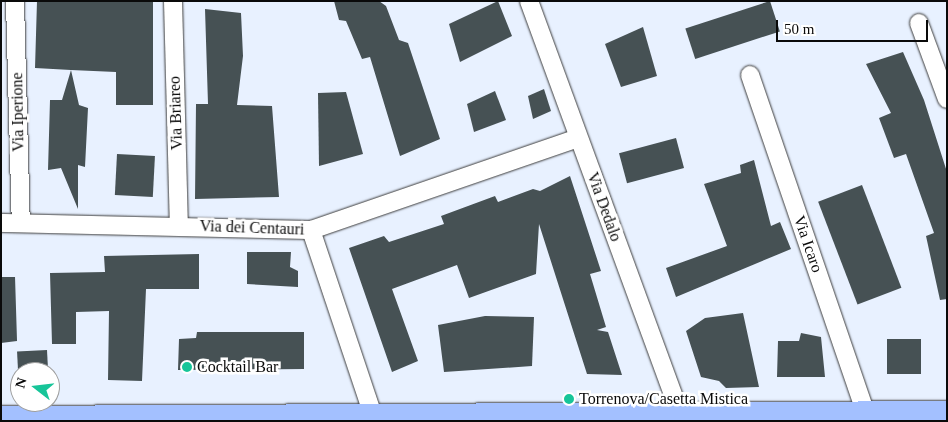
<!DOCTYPE html>
<html>
<head>
<meta charset="utf-8">
<style>
	body { margin:0 }
	#map { position:relative; width:948px; height:422px; overflow:hidden; background:#e8f1ff; font-family:"Times New Roman",serif }
	div>[style] { position:absolute }
	.building>* { inset:0; background:#465154; transform-origin:0 0 }
	.roads { filter:drop-shadow(0 0 1px #3d3d3d) drop-shadow(0 0 1px #3d3d3d) }
	.street>* { height:18px; margin:-9px; padding:0 9px; transform-origin:9px; border-radius:9px; background:#fff }
	.secondary>* { height:24px; margin:-12px; padding:0 12px; transform-origin:12px; border-radius:12px; background:#a3c0ff }
	.dots>* { width:14px; height:14px; translate:-50% -50%; box-sizing:border-box; border:2px solid #fff; border-radius:50% }
	span { translate:-50% -50%; white-space:nowrap; text-align:center; line-height:1.15; -webkit-text-stroke:5px #fff; paint-order:stroke }
	.street-label { font-size:16px; color:#0a0a0a }
	.poi-label { font-size:16px; color:#0a0a0a }
	.left { translate:0 -50%; text-align:left }
	.frame { position:absolute; inset:0; border:2px solid #0a0a0a; pointer-events:none }
	.north { position:absolute; left:10px; top:362px; width:50px; height:50px; box-sizing:border-box; background:#fff; border:1px solid #9d9d9d; border-radius:50%; rotate:286deg; font-size:14px; font-weight:700; line-height:20px; text-align:center; color:#0a0a0a }
	.north::after { content:''; display:block; margin:auto; width:18px; height:22px; background:#17c599; clip-path:polygon(50% 0,100% 100%,50% 72%,0 100%) }
	.scale { position:absolute; left:776px; top:20px; width:152px; height:22px; box-sizing:border-box; border:2px solid #0a0a0a; border-top:0; padding-left:6px; font-size:15px; line-height:18px; white-space:nowrap; color:#0a0a0a; -webkit-text-stroke:4px #fff; paint-order:stroke }
</style>
</head>
<body>
<div id="map">
	<div class="building">
		<div style="clip-path:polygon(37px 1px,153px 1px,153px 105px,116px 105px,116px 72px,71px 70px,79px 105px,88px 108px,85px 167px,78px 165px,78px 209px,61px 168px,48px 170px,50px 100px,62px 100px,71px 70px,35px 68px)"></div>
		<div style="clip-path:polygon(334px 1px,379px 1px,386px 6px,399px 40px,408px 43px,440px 139px,400px 156px,370px 57px,362px 59px,346px 21px,339px 20px)"></div>
		<div style="clip-path:polygon(498px 1px,512px 36px,460px 62px,449px 24px)"></div>
		<div style="left:770px;top:1px;width:32px;height:89px;rotate:72deg"></div>
		<div style="clip-path:polygon(205px 9px,241px 13px,243px 56px,237px 105px,272px 106px,279px 197px,195px 199px,196px 104px,208px 104px)"></div>
		<div style="clip-path:polygon(643px 27px,657px 76px,621px 87px,605px 44px)"></div>
		<div style="clip-path:polygon(903px 52px,924px 100px,947px 172px,947px 299px,940px 300px,926px 236px,934px 233px,906px 154px,894px 158px,879px 118px,891px 113px,866px 64px)"></div>
		<div style="clip-path:polygon(544px 89px,551px 111px,533px 119px,528px 96px)"></div>
		<div style="clip-path:polygon(495px 91px,506px 120px,474px 132px,467px 104px)"></div>
		<div style="clip-path:polygon(346px 92px,363px 154px,319px 166px,318px 93px)"></div>
		<div style="left:676px;top:138px;width:31px;height:59px;rotate:75deg"></div>
		<div style="left:117px;top:154px;width:38px;height:41px;rotate:3deg"></div>
		<div style="clip-path:polygon(754px 160px,771px 226px,780px 222px,791px 249px,676px 297px,666px 268px,727px 246px,704px 184px,741px 173px,740px 165px)"></div>
		<div style="clip-path:polygon(570px 176px,601px 271px,590px 274px,606px 327px,597px 330px,608px 332px,622px 375px,587px 374px,539px 224px,536px 274px,469px 298px,457px 265px,392px 289px,418px 361px,392px 372px,349px 248px,384px 236px,389px 242px,444px 224px,441px 216px,495px 196px,498px 202px,533px 189px,540px 191px)"></div>
		<div style="left:862px;top:185px;width:110px;height:47px;rotate:69deg"></div>
		<div style="clip-path:polygon(247px 252px,291px 252px,290px 267px,298px 271px,298px 287px,247px 284px)"></div>
		<div style="clip-path:polygon(199px 254px,199px 289px,146px 289px,142px 381px,108px 380px,109px 311px,76px 312px,76px 344px,52px 344px,50px 273px,105px 272px,104px 256px)"></div>
		<div style="clip-path:polygon(1px 277px,15px 277px,17px 341px,1px 343px)"></div>
		<div style="clip-path:polygon(743px 313px,759px 387px,726px 388px,719px 381px,701px 377px,686px 331px,705px 318px)"></div>
		<div style="clip-path:polygon(485px 316px,534px 317px,532px 366px,444px 372px,438px 325px)"></div>
		<div style="clip-path:polygon(197px 332px,304px 332px,304px 369px,178px 370px,179px 339px,196px 338px)"></div>
		<div style="clip-path:polygon(801px 333px,821px 337px,825px 377px,777px 377px,778px 341px,799px 341px)"></div>
		<div style="left:887px;top:339px;width:34px;height:35px"></div>
		<div style="left:47px;top:350px;width:22px;height:30px;rotate:87deg"></div>
	</div>
	<div class="roads">
		<div class="street">
			<div style="left:15px;top:1px;width:222px;rotate:88.5deg"></div>
			<div style="left:173px;top:1px;width:224px;rotate:88.5deg"></div>
			<div style="left:529px;top:1px;width:439px;rotate:69.9deg"></div>
			<div style="left:919px;top:23px;width:81px;rotate:69.8deg"></div>
			<div style="left:750px;top:75px;width:358px;rotate:71.1deg"></div>
			<div style="left:1px;top:223px;width:310px;rotate:1.3deg"></div>
			<div style="left:311px;top:230px;width:282px;rotate:-19deg"></div>
			<div style="left:311px;top:230px;width:195px;rotate:71.5deg"></div>
		</div>
		<div class="secondary">
			<div style="left:1px;top:418px;width:946px;rotate:-0.3deg"></div>
		</div>
	</div>
	<div class="dots">
		<div style="left:187px;top:367px;background:#17c599"></div>
		<div style="left:569px;top:399px;background:#17c599"></div>
	</div>
	<div class="street-label">
		<span style="left:18px;top:112px;rotate:-91deg">Via Iperione</span>
		<span style="left:176px;top:113px;rotate:-92deg">Via Briareo</span>
		<span style="left:604px;top:207px;rotate:70deg">Via Dedalo</span>
		<span style="left:252px;top:228px;rotate:2deg">Via dei Centauri</span>
		<span style="left:808px;top:244px;rotate:71deg">Via Icaro</span>
	</div>
	<div class="poi-label">
		<span class="left" style="left:197px;top:367px">Cocktail Bar</span>
		<span class="left" style="left:579px;top:399px">Torrenova/Casetta Mistica</span>
	</div>
	<div class="frame"></div>
	<div class="north">N</div>
	<div class="scale">50 m</div>
</div>
</body>
</html>
